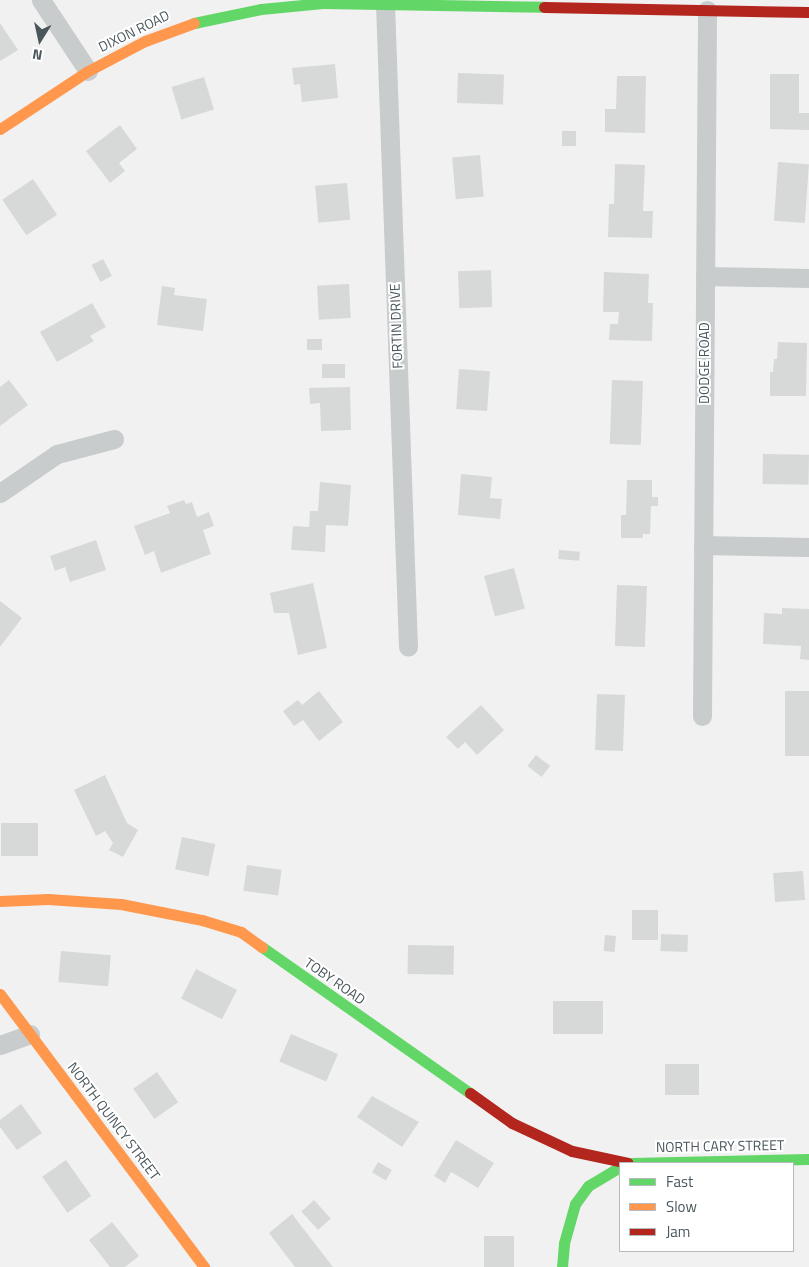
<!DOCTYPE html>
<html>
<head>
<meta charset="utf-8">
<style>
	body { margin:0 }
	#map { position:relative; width:809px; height:1267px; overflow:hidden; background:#f1f1f1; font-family:"Titillium Web",sans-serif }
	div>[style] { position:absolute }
	.building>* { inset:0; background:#d7d9d9; transform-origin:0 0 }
	.street>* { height:19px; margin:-9.5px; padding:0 9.5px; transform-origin:9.5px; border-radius:9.5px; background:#c8cccd }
	.fast>* { height:11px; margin:-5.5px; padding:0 5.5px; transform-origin:5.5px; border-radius:5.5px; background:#63d668 }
	.slow>* { height:11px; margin:-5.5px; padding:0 5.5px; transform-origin:5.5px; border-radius:5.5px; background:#ff974d }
	.jam>* { height:11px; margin:-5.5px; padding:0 5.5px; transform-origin:5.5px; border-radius:5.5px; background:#b3261e }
	span { translate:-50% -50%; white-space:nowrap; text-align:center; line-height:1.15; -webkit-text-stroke:4px #fff; paint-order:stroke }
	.street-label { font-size:14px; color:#49565c }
	.legend { position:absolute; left:619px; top:1162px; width:175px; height:90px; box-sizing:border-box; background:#fff; border:1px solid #b6bbbe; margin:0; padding:6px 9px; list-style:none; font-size:15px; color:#49565c }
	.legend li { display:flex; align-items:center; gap:10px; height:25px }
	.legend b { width:25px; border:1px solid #b6bbbe }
	.north { position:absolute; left:15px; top:15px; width:50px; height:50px; -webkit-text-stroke:4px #fff; paint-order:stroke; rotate:190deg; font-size:14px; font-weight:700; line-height:20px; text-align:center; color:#49565c }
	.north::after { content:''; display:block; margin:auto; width:18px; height:22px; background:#49565c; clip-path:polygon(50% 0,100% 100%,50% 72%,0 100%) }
</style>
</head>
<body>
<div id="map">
	<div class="building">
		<div style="clip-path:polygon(0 23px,18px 50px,0 61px)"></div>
		<div style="clip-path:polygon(335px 64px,338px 98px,302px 102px,300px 84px,294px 85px,292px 68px)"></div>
		<div style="left:458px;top:73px;width:46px;height:30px;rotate:2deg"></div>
		<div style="clip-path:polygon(770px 74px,799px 74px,799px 113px,809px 113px,809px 130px,770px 129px)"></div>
		<div style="clip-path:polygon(617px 76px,646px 76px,645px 133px,605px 132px,605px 109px,616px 109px)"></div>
		<div style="left:204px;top:77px;width:34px;height:34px;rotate:73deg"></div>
		<div style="clip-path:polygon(120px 125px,137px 149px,119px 163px,125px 171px,110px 183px,86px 151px)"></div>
		<div style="left:562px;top:131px;width:14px;height:15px"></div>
		<div style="left:480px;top:155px;width:42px;height:28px;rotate:85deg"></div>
		<div style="left:778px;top:162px;width:31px;height:59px;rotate:4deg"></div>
		<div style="clip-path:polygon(615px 164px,645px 165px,643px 211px,653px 211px,652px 238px,608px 237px,609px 204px,614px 204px)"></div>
		<div style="left:33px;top:179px;width:43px;height:37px;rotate:56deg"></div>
		<div style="left:347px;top:183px;width:37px;height:32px;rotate:85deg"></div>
		<div style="left:103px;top:259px;width:19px;height:13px;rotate:62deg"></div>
		<div style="left:491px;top:270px;width:37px;height:33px;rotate:88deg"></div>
		<div style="clip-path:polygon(604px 272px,649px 274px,648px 303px,653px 303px,652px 341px,609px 340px,610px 324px,618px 324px,619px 312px,603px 312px)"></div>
		<div style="left:349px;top:284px;width:34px;height:32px;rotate:87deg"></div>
		<div style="clip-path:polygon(162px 286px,175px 288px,174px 295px,207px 299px,203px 331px,157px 325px)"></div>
		<div style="clip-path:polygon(92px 303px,106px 327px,90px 336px,94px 341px,57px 362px,40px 332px)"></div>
		<div style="left:307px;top:339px;width:15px;height:11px"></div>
		<div style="clip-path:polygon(778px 342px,807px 343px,806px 396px,770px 396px,770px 372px,773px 372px,774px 359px,777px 359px)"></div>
		<div style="left:322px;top:364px;width:23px;height:14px"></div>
		<div style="left:459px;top:369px;width:31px;height:40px;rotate:4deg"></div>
		<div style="clip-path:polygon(9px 380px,28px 405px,0 426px,0 387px)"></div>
		<div style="left:612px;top:380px;width:31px;height:64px;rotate:2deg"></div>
		<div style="clip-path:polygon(350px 387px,351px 430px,321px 431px,320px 403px,310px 404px,309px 388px)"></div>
		<div style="left:763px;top:454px;width:46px;height:30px;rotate:1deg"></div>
		<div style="clip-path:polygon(461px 474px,492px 477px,490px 498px,502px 499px,500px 519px,458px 515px)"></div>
		<div style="clip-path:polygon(627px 480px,652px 480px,652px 497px,658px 497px,658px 506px,651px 506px,650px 534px,643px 534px,643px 538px,621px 538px,621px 515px,626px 515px)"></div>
		<div style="clip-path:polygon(320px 482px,351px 485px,348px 526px,326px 525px,325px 552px,291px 550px,293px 526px,309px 527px,310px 511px,318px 511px)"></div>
		<div style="clip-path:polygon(184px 500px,186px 504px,192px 502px,197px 517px,209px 512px,214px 526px,203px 530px,211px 554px,161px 573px,154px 551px,145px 555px,134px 526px,170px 513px,167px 506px)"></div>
		<div style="clip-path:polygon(96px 540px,106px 570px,70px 582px,65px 567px,55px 571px,50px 556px)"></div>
		<div style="left:559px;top:550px;width:21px;height:9px;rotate:5deg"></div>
		<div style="left:514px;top:568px;width:42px;height:31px;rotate:75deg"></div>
		<div style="clip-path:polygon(313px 583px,327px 648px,298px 655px,289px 613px,274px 613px,270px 593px)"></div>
		<div style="left:617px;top:585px;width:30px;height:61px;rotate:2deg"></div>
		<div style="clip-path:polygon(0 601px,22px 618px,0 647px)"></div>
		<div style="clip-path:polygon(782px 608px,809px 609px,809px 660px,800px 659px,801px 646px,763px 644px,764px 613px,782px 614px)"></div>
		<div style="clip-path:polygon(319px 691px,343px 722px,319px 741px,303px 720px,294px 726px,283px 711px,298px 700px,302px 705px)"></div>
		<div style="left:785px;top:691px;width:24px;height:65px"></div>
		<div style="left:597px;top:694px;width:28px;height:56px;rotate:2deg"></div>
		<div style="clip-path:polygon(481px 705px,504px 730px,477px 755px,465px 742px,458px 749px,446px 737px)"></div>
		<div style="left:536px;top:755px;width:18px;height:14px;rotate:38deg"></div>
		<div style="clip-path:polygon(105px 775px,127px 823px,138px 830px,123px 857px,109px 850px,113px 843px,105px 831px,96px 836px,74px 790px)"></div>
		<div style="left:38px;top:823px;width:33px;height:37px;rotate:90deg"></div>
		<div style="left:182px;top:837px;width:34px;height:33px;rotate:12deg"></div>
		<div style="left:247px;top:865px;width:35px;height:26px;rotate:8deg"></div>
		<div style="left:803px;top:871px;width:29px;height:30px;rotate:86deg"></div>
		<div style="left:632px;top:910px;width:26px;height:30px"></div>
		<div style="left:661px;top:934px;width:27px;height:17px;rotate:2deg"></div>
		<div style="left:605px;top:935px;width:11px;height:16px;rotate:5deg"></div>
		<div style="left:408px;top:945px;width:46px;height:29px;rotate:1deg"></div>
		<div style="left:61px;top:951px;width:50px;height:31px;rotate:5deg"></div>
		<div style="left:196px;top:969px;width:46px;height:33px;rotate:27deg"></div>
		<div style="left:553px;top:1001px;width:50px;height:33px"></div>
		<div style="left:291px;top:1034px;width:51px;height:30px;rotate:23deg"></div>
		<div style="left:665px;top:1064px;width:34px;height:31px"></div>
		<div style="left:157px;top:1072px;width:37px;height:29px;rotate:55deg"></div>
		<div style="clip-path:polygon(372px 1096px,419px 1122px,402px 1147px,357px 1117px)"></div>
		<div style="clip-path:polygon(21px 1104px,42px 1133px,17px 1150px,0 1127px,0 1120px)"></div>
		<div style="clip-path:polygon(456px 1140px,494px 1163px,478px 1188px,451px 1172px,445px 1183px,434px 1176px)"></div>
		<div style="left:66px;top:1160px;width:44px;height:29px;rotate:55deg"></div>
		<div style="left:378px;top:1162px;width:16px;height:12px;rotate:30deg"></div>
		<div style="left:314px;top:1200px;width:25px;height:17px;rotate:48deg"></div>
		<div style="clip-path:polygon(292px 1214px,333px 1267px,295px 1267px,269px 1233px)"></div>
		<div style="clip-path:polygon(112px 1222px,139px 1256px,125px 1267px,110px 1267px,89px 1240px)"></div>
		<div style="left:484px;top:1236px;width:30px;height:31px"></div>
	</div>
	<div class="street">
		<div style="left:41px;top:0;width:85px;rotate:56.5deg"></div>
		<div style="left:385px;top:4px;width:643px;rotate:87.95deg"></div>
		<div style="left:705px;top:276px;width:104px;rotate:1.1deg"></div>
		<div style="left:0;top:493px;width:69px;rotate:-34.4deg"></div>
		<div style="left:57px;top:454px;width:59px;rotate:-14.7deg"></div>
		<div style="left:703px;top:545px;width:106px;rotate:1.1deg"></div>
		<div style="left:702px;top:716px;width:706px;rotate:-89.59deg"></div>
		<div style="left:0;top:1045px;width:32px;rotate:-20deg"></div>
	</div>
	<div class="fast">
		<div style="left:194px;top:23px;width:68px;rotate:-11.8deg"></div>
		<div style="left:261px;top:9px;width:62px;rotate:-5.5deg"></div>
		<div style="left:323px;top:3px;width:221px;rotate:1deg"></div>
		<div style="left:262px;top:947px;width:254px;rotate:35.1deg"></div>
		<div style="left:632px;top:1163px;width:177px;rotate:-1.3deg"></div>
		<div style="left:562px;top:1267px;width:24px;rotate:-85deg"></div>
		<div style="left:564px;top:1243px;width:41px;rotate:-74.2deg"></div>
		<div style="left:575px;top:1204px;width:22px;rotate:-54deg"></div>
		<div style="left:588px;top:1186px;width:37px;rotate:-31deg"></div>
	</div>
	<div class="slow">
		<div style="left:0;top:129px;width:105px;rotate:-33.4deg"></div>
		<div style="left:88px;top:71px;width:64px;rotate:-27.8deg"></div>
		<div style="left:145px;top:41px;width:52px;rotate:-20.2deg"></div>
		<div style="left:0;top:901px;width:48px;rotate:-2.4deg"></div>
		<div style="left:48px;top:899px;width:73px;rotate:3.9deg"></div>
		<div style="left:121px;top:904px;width:83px;rotate:11.2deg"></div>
		<div style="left:202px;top:920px;width:41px;rotate:17.1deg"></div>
		<div style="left:241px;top:932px;width:26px;rotate:36deg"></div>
		<div style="left:0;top:994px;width:341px;rotate:53.2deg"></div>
	</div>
	<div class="jam">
		<div style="left:544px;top:7px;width:265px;rotate:1.1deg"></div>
		<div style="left:470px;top:1093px;width:52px;rotate:35.5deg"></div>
		<div style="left:512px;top:1123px;width:66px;rotate:25deg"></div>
		<div style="left:572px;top:1151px;width:57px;rotate:12.1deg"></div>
	</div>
	<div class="street-label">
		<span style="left:134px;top:31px;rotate:-26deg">DIXON ROAD</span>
		<span style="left:396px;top:326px;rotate:-92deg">FORTIN DRIVE</span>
		<span style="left:704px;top:363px;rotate:-90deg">DODGE ROAD</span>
		<span style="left:335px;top:981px;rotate:35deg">TOBY ROAD</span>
		<span style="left:114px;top:1121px;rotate:53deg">NORTH QUINCY STREET</span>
		<span style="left:720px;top:1146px;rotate:-1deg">NORTH CARY STREET</span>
	</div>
	<ul class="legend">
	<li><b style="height:6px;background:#63d668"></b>Fast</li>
	<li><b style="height:6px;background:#ff974d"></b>Slow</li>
	<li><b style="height:6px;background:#b3261e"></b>Jam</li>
	</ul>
	<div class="north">N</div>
</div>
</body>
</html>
